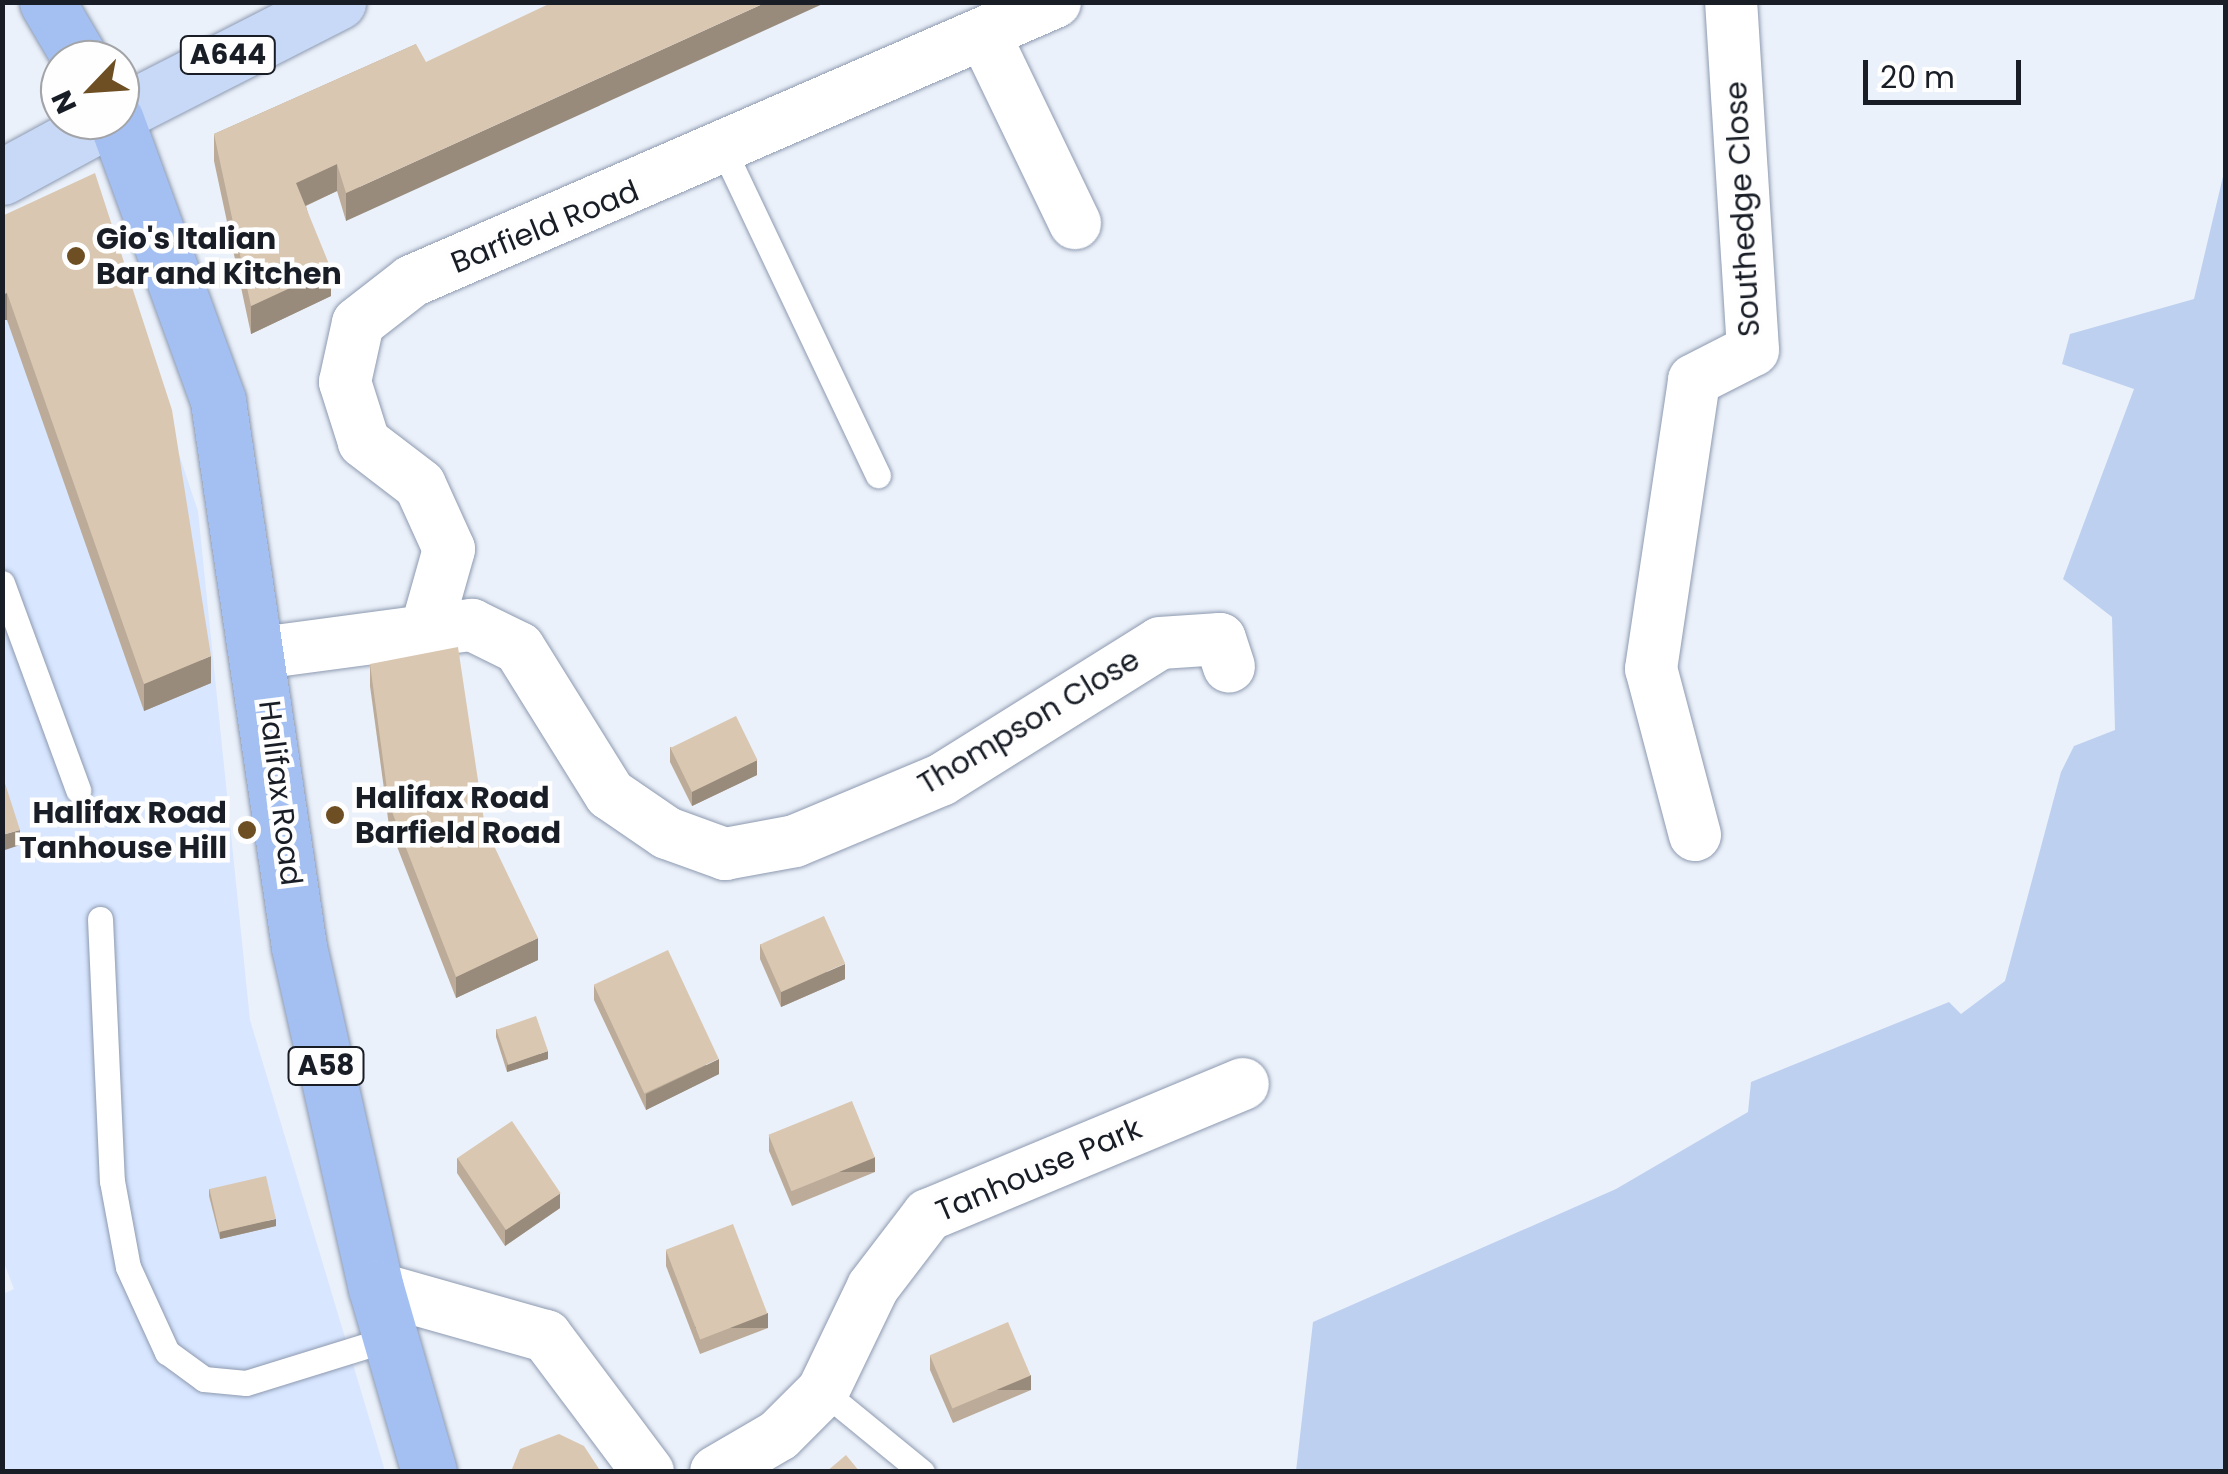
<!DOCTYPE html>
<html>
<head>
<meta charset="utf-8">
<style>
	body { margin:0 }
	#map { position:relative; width:2228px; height:1474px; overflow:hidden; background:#ebf1fa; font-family:Poppins,sans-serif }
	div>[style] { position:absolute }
	.built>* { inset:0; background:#d8e6ff }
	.green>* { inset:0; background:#bdd0f0 }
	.roads { filter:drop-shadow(0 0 2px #8d9ab0) drop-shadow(0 0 2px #8d9ab0) }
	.lane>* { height:25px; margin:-12.5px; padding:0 12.5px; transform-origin:12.5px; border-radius:12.5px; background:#fff }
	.street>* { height:52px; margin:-26px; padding:0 26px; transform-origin:26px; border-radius:26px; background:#fff }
	.primary>* { height:55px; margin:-27.5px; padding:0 27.5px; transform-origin:27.5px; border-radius:27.5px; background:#c8d9f7 }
	.highway>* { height:55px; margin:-27.5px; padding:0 27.5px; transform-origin:27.5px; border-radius:27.5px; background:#a4c0f2 }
	.wall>* { inset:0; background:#bbab98 }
	.shaded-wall>* { inset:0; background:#988b7c; transform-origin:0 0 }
	.building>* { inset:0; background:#d9c7b1; transform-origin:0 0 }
	.dots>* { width:28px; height:28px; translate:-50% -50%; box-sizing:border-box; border:5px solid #fefefe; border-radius:50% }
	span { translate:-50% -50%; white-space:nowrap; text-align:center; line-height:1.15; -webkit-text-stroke:9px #fefefe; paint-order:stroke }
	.shield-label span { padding:2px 8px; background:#fefefe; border:2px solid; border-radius:8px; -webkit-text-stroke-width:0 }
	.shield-label { font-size:28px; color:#181d26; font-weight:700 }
	.street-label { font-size:30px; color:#181d26 }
	.poi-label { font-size:30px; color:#181d26; font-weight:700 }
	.left { translate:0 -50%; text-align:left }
	.right { translate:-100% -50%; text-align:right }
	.frame { position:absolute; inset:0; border:5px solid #181d26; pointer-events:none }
	.north { position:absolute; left:40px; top:40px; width:100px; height:100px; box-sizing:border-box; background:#fefefe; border:2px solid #a2a4a8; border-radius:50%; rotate:245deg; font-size:28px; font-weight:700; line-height:40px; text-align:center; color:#181d26 }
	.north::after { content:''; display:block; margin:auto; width:35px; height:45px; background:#6e4f24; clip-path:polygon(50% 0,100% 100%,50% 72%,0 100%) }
	.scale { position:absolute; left:1863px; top:60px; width:158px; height:45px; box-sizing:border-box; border:5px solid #181d26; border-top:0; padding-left:12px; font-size:30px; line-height:35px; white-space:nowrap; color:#181d26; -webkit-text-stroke:8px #fefefe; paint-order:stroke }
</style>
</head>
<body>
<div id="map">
	<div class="built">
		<div style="clip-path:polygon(90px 187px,198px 511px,250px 1020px,385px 1471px,3px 1471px,3px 1294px,14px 1289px,2px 1258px,2px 226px)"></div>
	</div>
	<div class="green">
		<div style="clip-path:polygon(2225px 168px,2225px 1471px,1296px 1471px,1313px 1322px,1616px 1189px,1748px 1112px,1751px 1082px,1949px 1002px,1961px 1014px,2005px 981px,2061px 772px,2074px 746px,2115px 730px,2112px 617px,2063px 579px,2134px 389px,2062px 364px,2070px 334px,2194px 299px)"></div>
	</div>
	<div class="roads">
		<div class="lane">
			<div style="left:724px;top:151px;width:359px;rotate:64.6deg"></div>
			<div style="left:2px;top:583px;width:221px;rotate:69.8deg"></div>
			<div style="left:100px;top:919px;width:262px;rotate:87.4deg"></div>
			<div style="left:112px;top:1181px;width:87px;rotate:79.5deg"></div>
			<div style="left:128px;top:1267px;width:94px;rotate:65.4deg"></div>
			<div style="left:167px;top:1352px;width:46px;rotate:36.1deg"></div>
			<div style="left:204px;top:1379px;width:42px;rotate:5.4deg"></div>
			<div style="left:246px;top:1383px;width:152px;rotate:-17.2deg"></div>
			<div style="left:823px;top:1391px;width:128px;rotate:39.3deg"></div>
		</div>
		<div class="street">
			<div style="left:984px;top:34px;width:210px;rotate:64.3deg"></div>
			<div style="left:427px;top:627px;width:81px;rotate:-74.2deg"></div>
			<div style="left:449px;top:549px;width:70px;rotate:-114.4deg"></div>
			<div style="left:420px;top:485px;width:71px;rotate:-142.5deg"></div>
			<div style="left:364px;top:442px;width:63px;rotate:-107.6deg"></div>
			<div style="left:345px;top:382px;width:60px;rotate:-77.6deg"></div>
			<div style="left:358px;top:323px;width:68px;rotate:-37.9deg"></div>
			<div style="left:412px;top:281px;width:701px;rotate:-23.46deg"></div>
			<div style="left:261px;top:653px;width:213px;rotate:-7.6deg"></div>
			<div style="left:472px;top:625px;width:52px;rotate:26.1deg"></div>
			<div style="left:519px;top:648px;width:172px;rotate:58.1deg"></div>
			<div style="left:610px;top:794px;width:69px;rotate:34.4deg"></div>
			<div style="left:667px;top:833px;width:62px;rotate:19.9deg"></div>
			<div style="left:725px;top:854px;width:71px;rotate:-10.5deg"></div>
			<div style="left:795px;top:841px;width:158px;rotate:-22.7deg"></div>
			<div style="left:941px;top:780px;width:258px;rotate:-32deg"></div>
			<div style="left:1160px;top:643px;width:60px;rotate:-3.8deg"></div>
			<div style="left:1220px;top:639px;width:29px;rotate:72deg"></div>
			<div style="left:1695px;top:835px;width:172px;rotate:-104.8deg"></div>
			<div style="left:1651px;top:669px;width:292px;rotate:-81.5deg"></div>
			<div style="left:1694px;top:380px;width:66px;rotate:-27deg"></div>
			<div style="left:1753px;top:350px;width:349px;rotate:-93.6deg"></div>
			<div style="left:376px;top:1288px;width:177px;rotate:15.8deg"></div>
			<div style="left:546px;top:1336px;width:170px;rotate:53.1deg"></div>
			<div style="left:716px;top:1472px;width:73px;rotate:-30.4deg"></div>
			<div style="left:779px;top:1435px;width:62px;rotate:-45deg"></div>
			<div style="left:823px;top:1391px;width:115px;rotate:-64.3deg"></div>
			<div style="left:873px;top:1287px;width:91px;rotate:-52.6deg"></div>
			<div style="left:928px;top:1215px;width:341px;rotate:-22.6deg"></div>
		</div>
		<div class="primary">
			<div style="left:120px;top:113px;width:245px;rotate:-27deg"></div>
			<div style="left:2px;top:177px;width:119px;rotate:-28.5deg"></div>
		</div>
		<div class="highway">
			<div style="left:47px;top:2px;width:67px;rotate:59.6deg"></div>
			<div style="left:116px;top:120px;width:299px;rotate:70deg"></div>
			<div style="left:218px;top:401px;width:552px;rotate:81.56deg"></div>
			<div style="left:299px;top:947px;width:350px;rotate:77.3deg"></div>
			<div style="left:376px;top:1288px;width:191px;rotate:73.9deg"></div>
		</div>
	</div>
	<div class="wall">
		<div style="clip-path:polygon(416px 44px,346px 221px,337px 191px,306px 206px,331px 296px,251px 334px,214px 161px,214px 134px)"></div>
		<div style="clip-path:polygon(2px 216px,211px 683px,144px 711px,7px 320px)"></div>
		<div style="clip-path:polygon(370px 664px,485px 827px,538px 960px,456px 998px,389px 826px,370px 686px)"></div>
		<div style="clip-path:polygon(670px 747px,757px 775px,692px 806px,670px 762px)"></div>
		<div style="clip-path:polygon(760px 944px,845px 979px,781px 1007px,760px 959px)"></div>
		<div style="clip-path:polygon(594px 985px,719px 1074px,646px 1110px,594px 1000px)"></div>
		<div style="clip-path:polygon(496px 1029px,548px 1059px,507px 1072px,496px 1037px)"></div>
		<div style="clip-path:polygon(769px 1136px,875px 1172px,792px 1206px,769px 1151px)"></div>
		<div style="clip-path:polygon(457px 1158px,560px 1208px,505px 1246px,457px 1173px)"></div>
		<div style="clip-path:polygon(209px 1189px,276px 1226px,220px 1239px,209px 1196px)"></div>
		<div style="clip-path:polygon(666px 1250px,768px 1328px,700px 1354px,666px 1266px)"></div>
		<div style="clip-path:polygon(930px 1355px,1031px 1390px,953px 1423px,930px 1370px)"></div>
	</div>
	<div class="shaded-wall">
		<div style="clip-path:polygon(767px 2px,827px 2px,346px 221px,346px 193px)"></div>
		<div style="clip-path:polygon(337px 164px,337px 191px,296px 210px,296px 183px)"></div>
		<div style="clip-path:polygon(331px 269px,331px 296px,251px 334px,251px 306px)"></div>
		<div style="left:7px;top:293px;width:27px;height:5px;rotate:90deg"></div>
		<div style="clip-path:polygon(211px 656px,211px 683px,144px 711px,144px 684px)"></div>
		<div style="clip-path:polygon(757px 760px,757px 775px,692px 806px,692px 791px)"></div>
		<div style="clip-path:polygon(20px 830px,20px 845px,2px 851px,2px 835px)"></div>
		<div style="clip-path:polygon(538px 938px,538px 960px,456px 998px,456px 977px)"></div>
		<div style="clip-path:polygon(845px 964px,845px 979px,781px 1007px,781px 992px)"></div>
		<div style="clip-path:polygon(548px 1051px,548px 1059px,507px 1072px,507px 1065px)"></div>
		<div style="clip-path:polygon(719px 1059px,719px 1074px,646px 1110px,646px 1094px)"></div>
		<div style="left:875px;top:1157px;width:15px;height:90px;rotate:90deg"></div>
		<div style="clip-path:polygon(560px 1193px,560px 1208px,505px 1246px,505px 1230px)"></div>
		<div style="clip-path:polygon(276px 1219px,276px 1226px,220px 1239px,220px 1231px)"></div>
		<div style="left:768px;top:1313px;width:15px;height:73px;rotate:90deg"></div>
		<div style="left:1031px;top:1375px;width:15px;height:85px;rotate:90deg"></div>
	</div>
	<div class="building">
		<div style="clip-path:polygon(553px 2px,767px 2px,346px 193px,337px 164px,296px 183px,331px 269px,251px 306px,214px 134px,416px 44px,426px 62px)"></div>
		<div style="clip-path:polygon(95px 173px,172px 410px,211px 656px,144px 684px,7px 293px,2px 295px,2px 216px)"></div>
		<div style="clip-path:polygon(458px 647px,485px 827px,538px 938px,456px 977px,389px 804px,370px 664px)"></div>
		<div style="left:736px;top:716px;width:49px;height:73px;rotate:64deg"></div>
		<div style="clip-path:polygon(2px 774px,20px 830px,2px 835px)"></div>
		<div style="left:824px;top:916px;width:52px;height:70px;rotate:66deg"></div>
		<div style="left:668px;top:950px;width:120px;height:82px;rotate:65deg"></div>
		<div style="left:536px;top:1016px;width:37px;height:42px;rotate:71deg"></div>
		<div style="left:852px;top:1101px;width:61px;height:90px;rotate:68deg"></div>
		<div style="left:512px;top:1121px;width:87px;height:66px;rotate:56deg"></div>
		<div style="left:266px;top:1176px;width:44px;height:58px;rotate:77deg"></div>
		<div style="left:733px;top:1224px;width:96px;height:72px;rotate:69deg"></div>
		<div style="left:1008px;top:1322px;width:58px;height:85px;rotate:67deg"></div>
		<div style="clip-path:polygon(559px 1434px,584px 1446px,601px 1472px,513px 1472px,512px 1469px,520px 1449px)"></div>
		<div style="clip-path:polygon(846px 1455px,860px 1472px,826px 1472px)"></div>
	</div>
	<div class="dots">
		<div style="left:76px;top:256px;background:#6e4f24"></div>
		<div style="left:335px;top:815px;background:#6e4f24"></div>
		<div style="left:247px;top:830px;background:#6e4f24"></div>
	</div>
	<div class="shield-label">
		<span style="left:228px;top:55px">A644</span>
		<span style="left:326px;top:1066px">A58</span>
	</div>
	<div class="street-label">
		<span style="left:1743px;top:209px;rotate:-93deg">Southedge Close</span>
		<span style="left:545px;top:227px;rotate:-22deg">Barfield Road</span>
		<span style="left:1029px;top:722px;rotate:-31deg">Thompson Close</span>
		<span style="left:280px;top:793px;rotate:83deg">Halifax Road</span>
		<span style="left:1039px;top:1170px;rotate:-23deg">Tanhouse Park</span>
	</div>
	<div class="poi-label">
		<span class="left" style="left:96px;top:256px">Gio's Italian<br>Bar and Kitchen</span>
		<span class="left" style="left:355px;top:815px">Halifax Road<br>Barfield Road</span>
		<span class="right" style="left:227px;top:830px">Halifax Road<br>Tanhouse Hill</span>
	</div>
	<div class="frame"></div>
	<div class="north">N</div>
	<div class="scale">20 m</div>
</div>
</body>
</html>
